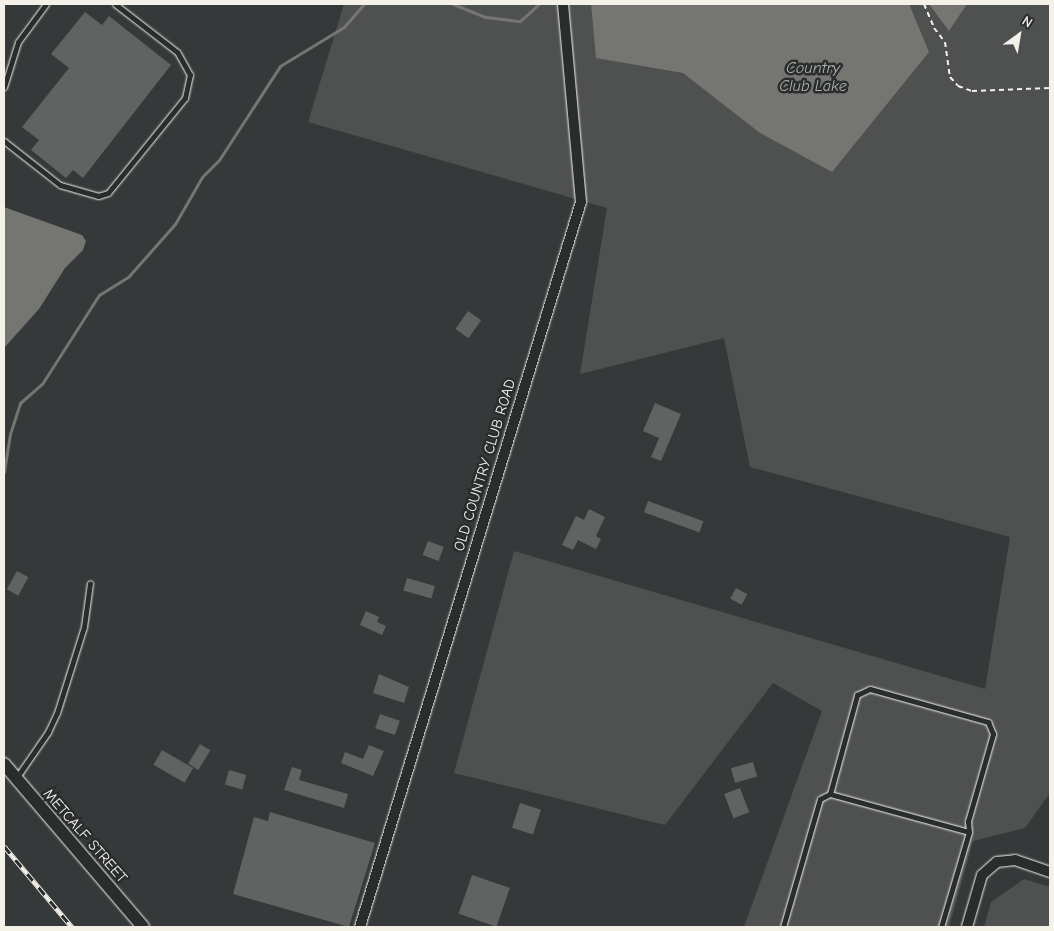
<!DOCTYPE html>
<html>
<head>
<meta charset="utf-8">
<style>
	body { margin:0 }
	#map { position:relative; width:1054px; height:931px; overflow:hidden; background:#363939; font-family:"Comic Neue",sans-serif }
	div>[style] { position:absolute }
	.green>* { inset:0; background:#4e514f }
	.water>* { inset:0; background:#757572 }
	.stream>* { height:3px; margin:-1.5px; padding:0 1.5px; transform-origin:1.5px; border-radius:1.5px; background:#757572 }
	.building>* { inset:0; background:#616362; transform-origin:0 0 }
	.path>* { height:2px; margin-top:-1px; transform-origin:0; background:repeating-linear-gradient(90deg,#f4f1e8 0 5px,transparent 0 9px) }
	.roads { filter:drop-shadow(0 0 1px #f4f1e8) drop-shadow(0 0 1px #f4f1e8) }
	.service>* { height:5px; margin:-2.5px; padding:0 2.5px; transform-origin:2.5px; border-radius:2.5px; background:#2a2d2e }
	.minor>* { height:10px; margin:-5px; padding:0 5px; transform-origin:5px; border-radius:5px; background:#2a2d2e }
	.tertiary>* { height:12px; margin:-6px; padding:0 6px; transform-origin:6px; border-radius:6px; background:#2a2d2e }
	.rail>* { height:5px; margin-top:-2.5px; transform-origin:0; background:repeating-linear-gradient(90deg,#2a2d2e 0 9px,#f4f1e8 0 18px); box-sizing:border-box; border-block:1px solid #f4f1e8 }
	span { translate:-50% -50%; white-space:nowrap; text-align:center; line-height:1.15; -webkit-text-stroke:5px #2a2d2e; paint-order:stroke }
	.street-label { font-size:15px; color:#f4f1e8 }
	.water-label { font-size:16px; color:#b4b3ad; font-style:italic }
	.frame { position:absolute; inset:0; border:5px solid #f4f1e8; pointer-events:none }
	.north { position:absolute; left:994px; top:10px; width:50px; height:50px; -webkit-text-stroke:4px #2a2d2e; paint-order:stroke; rotate:32deg; font-size:14px; font-weight:700; line-height:20px; text-align:center; color:#f4f1e8 }
	.north::after { content:''; display:block; margin:auto; width:18px; height:22px; background:#f4f1e8; clip-path:polygon(50% 0,100% 100%,50% 72%,0 100%) }
</style>
</head>
<body>
<div id="map">
	<div class="green">
		<div style="clip-path:polygon(344px 4px,1050px 4px,1050px 793px,1025px 828px,973px 841px,949px 927px,744px 927px,822px 711px,773px 683px,665px 825px,454px 773px,514px 551px,985px 689px,1010px 537px,750px 467px,724px 338px,580px 374px,607px 208px,308px 122px)"></div>
		<div style="clip-path:polygon(1024px 879px,1050px 887px,1050px 927px,984px 927px,991px 902px)"></div>
	</div>
	<div class="water">
		<div style="clip-path:polygon(591px 4px,909px 4px,929px 52px,832px 172px,760px 133px,683px 73px,596px 58px)"></div>
		<div style="clip-path:polygon(929px 4px,967px 4px,949px 31px)"></div>
		<div style="clip-path:polygon(4px 207px,82px 235px,86px 241px,83px 250px,65px 268px,39px 309px,4px 348px)"></div>
	</div>
	<div class="stream">
		<div style="left:453px;top:4px;width:35px;rotate:22deg"></div>
		<div style="left:486px;top:17px;width:34px;rotate:7deg"></div>
		<div style="left:520px;top:21px;width:25px;rotate:-42deg"></div>
		<div style="left:4px;top:472px;width:38px;rotate:-81deg"></div>
		<div style="left:10px;top:434px;width:33px;rotate:-72deg"></div>
		<div style="left:20px;top:403px;width:29px;rotate:-41deg"></div>
		<div style="left:42px;top:384px;width:106px;rotate:-57.4deg"></div>
		<div style="left:99px;top:295px;width:36px;rotate:-32deg"></div>
		<div style="left:129px;top:276px;width:69px;rotate:-48.5deg"></div>
		<div style="left:175px;top:224px;width:54px;rotate:-60.1deg"></div>
		<div style="left:202px;top:177px;width:24px;rotate:-45deg"></div>
		<div style="left:219px;top:160px;width:112px;rotate:-57deg"></div>
		<div style="left:280px;top:66px;width:75px;rotate:-31.4deg"></div>
		<div style="left:344px;top:27px;width:30px;rotate:-49deg"></div>
	</div>
	<div class="building">
		<div style="clip-path:polygon(85px 12px,102px 25px,109px 16px,171px 65px,83px 178px,73px 170px,66px 178px,31px 150px,39px 140px,22px 127px,69px 68px,51px 54px)"></div>
		<div style="left:468px;top:311px;width:16px;height:22px;rotate:35deg"></div>
		<div style="clip-path:polygon(655px 403px,681px 414px,661px 461px,651px 457px,659px 438px,643px 431px)"></div>
		<div style="left:648px;top:501px;width:59px;height:12px;rotate:20deg"></div>
		<div style="clip-path:polygon(589px 509px,605px 517px,596px 536px,601px 539px,596px 549px,578px 540px,573px 550px,562px 545px,576px 516px,584px 520px)"></div>
		<div style="left:428px;top:541px;width:17px;height:15px;rotate:21deg"></div>
		<div style="left:17px;top:571px;width:13px;height:21px;rotate:29deg"></div>
		<div style="left:407px;top:578px;width:29px;height:13px;rotate:16deg"></div>
		<div style="left:736px;top:588px;width:13px;height:12px;rotate:29deg"></div>
		<div style="clip-path:polygon(366px 611px,379px 617px,377px 622px,386px 626px,382px 635px,360px 625px)"></div>
		<div style="clip-path:polygon(379px 674px,409px 687px,404px 703px,373px 693px)"></div>
		<div style="left:380px;top:714px;width:21px;height:15px;rotate:19deg"></div>
		<div style="left:200px;top:744px;width:12px;height:23px;rotate:31deg"></div>
		<div style="clip-path:polygon(369px 745px,384px 751px,373px 776px,341px 763px,345px 752px,363px 759px)"></div>
		<div style="left:162px;top:750px;width:36px;height:17px;rotate:30deg"></div>
		<div style="left:753px;top:762px;width:15px;height:23px;rotate:74deg"></div>
		<div style="clip-path:polygon(292px 767px,302px 770px,299px 780px,348px 794px,344px 808px,284px 790px)"></div>
		<div style="left:229px;top:770px;width:18px;height:15px;rotate:16deg"></div>
		<div style="left:740px;top:788px;width:26px;height:17px;rotate:69deg"></div>
		<div style="left:520px;top:803px;width:22px;height:26px;rotate:18deg"></div>
		<div style="clip-path:polygon(270px 812px,375px 843px,349px 927px,233px 894px,254px 817px,268px 821px)"></div>
		<div style="left:472px;top:875px;width:40px;height:41px;rotate:19deg"></div>
	</div>
	<div class="path">
		<div style="left:924px;top:4px;width:26px;rotate:67deg"></div>
		<div style="left:934px;top:28px;width:18px;rotate:52deg"></div>
		<div style="left:945px;top:42px;width:35px;rotate:82deg"></div>
		<div style="left:950px;top:77px;width:12px;rotate:48deg"></div>
		<div style="left:958px;top:86px;width:15px;rotate:20deg"></div>
		<div style="left:972px;top:91px;width:78px;rotate:-2.2deg"></div>
	</div>
	<div class="roads">
		<div class="service">
			<div style="left:4px;top:87px;width:47px;rotate:-72.7deg"></div>
			<div style="left:18px;top:42px;width:47px;rotate:-53.6deg"></div>
			<div style="left:4px;top:141px;width:71px;rotate:38.2deg"></div>
			<div style="left:60px;top:185px;width:40px;rotate:16deg"></div>
			<div style="left:98px;top:196px;width:10px;rotate:-17deg"></div>
			<div style="left:108px;top:193px;width:122px;rotate:-51deg"></div>
			<div style="left:185px;top:98px;width:24px;rotate:-78deg"></div>
			<div style="left:190px;top:75px;width:26px;rotate:-119deg"></div>
			<div style="left:177px;top:52px;width:78px;rotate:-142.3deg"></div>
			<div style="left:17px;top:777px;width:55px;rotate:-55.4deg"></div>
			<div style="left:48px;top:732px;width:21px;rotate:-65deg"></div>
			<div style="left:57px;top:713px;width:90px;rotate:-72.6deg"></div>
			<div style="left:84px;top:627px;width:44px;rotate:-82.2deg"></div>
			<div style="left:830px;top:794px;width:103px;rotate:-74.7deg"></div>
			<div style="left:857px;top:695px;width:14px;rotate:-25deg"></div>
			<div style="left:870px;top:689px;width:123px;rotate:15.6deg"></div>
			<div style="left:988px;top:722px;width:13px;rotate:67deg"></div>
			<div style="left:993px;top:734px;width:91px;rotate:106deg"></div>
			<div style="left:968px;top:821px;width:11px;rotate:85deg"></div>
			<div style="left:783px;top:927px;width:133px;rotate:-73.9deg"></div>
			<div style="left:820px;top:799px;width:11px;rotate:-27deg"></div>
			<div style="left:830px;top:794px;width:144px;rotate:15.3deg"></div>
			<div style="left:969px;top:832px;width:99px;rotate:106.4deg"></div>
		</div>
		<div class="minor">
			<div style="left:360px;top:927px;width:758px;rotate:-73.05deg"></div>
			<div style="left:581px;top:202px;width:199px;rotate:-95.2deg"></div>
			<div style="left:967px;top:927px;width:54px;rotate:-73.9deg"></div>
			<div style="left:982px;top:875px;width:20px;rotate:-41deg"></div>
			<div style="left:997px;top:862px;width:18px;rotate:-6deg"></div>
			<div style="left:1015px;top:860px;width:37px;rotate:19deg"></div>
		</div>
		<div class="tertiary">
			<div style="left:4px;top:764px;width:214px;rotate:49.5deg"></div>
		</div>
	</div>
	<div class="rail">
		<div style="left:4px;top:846px;width:106px;rotate:50deg"></div>
	</div>
	<div class="street-label">
		<span style="left:485px;top:465px;rotate:-73deg">OLD COUNTRY CLUB ROAD</span>
		<span style="left:85px;top:836px;rotate:49deg">METCALF STREET</span>
	</div>
	<div class="water-label">
		<span style="left:813px;top:77px">Country<br>Club Lake</span>
	</div>
	<div class="frame"></div>
	<div class="north">N</div>
</div>
</body>
</html>
